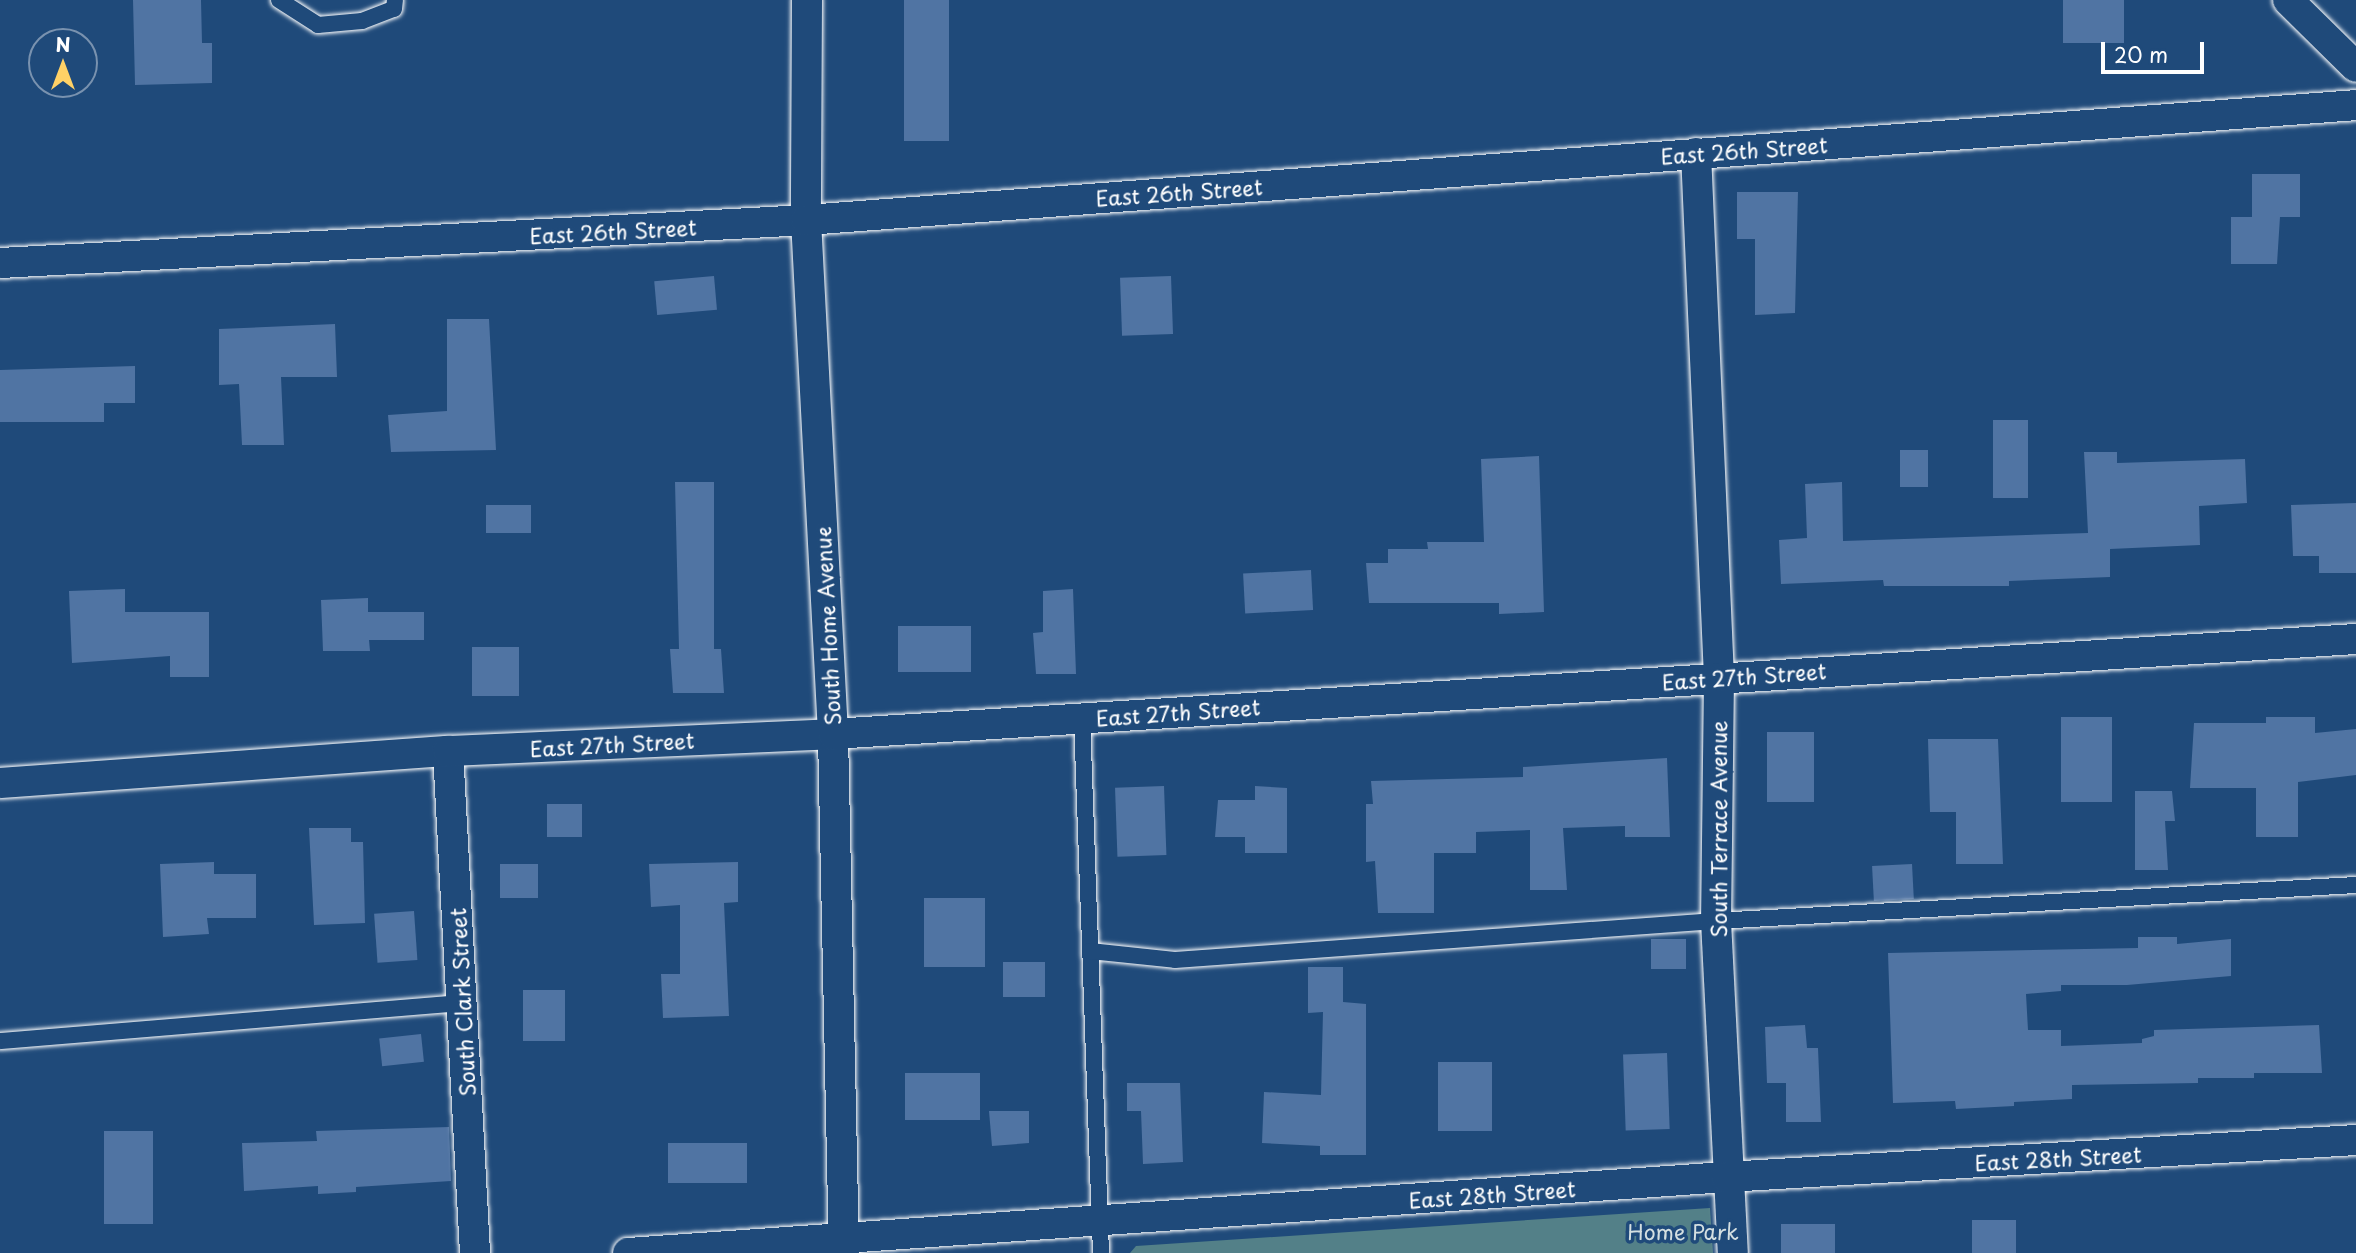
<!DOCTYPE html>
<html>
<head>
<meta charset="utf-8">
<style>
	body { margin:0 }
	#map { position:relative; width:2356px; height:1253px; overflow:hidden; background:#1f4a7a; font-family:"Playpen Sans",sans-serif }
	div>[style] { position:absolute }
	.green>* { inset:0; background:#538088 }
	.building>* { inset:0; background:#5074a3; transform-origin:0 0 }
	.roads { filter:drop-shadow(0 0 2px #fff) drop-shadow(0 0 2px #fff) }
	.service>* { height:16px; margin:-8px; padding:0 8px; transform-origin:8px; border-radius:8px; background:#1f4a7a }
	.minor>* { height:30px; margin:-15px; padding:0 15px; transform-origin:15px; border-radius:15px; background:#1f4a7a }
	span { translate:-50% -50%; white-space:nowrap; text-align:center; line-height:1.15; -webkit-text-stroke:7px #1f4a7a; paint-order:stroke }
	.street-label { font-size:21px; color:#fff }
	.park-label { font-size:21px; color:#d4dfe1 }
	.north { position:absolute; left:28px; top:28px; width:70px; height:70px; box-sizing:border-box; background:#1f4a7a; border:2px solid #7992af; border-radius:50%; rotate:0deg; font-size:19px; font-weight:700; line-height:28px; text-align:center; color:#fff }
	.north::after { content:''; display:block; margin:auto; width:24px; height:32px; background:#ffd166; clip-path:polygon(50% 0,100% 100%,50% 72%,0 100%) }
	.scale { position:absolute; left:2101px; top:42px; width:103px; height:32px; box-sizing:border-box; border:4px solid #fff; border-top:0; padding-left:9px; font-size:21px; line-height:24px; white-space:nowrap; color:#fff; -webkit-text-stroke:5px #1f4a7a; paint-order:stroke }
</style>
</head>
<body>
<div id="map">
	<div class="green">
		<div style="clip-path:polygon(1710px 1208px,1713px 1253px,1130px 1253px,1136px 1246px)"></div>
	</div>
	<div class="building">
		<div style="clip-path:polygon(133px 0,201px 0,202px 43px,212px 43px,212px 83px,135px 85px)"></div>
		<div style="left:904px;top:0;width:45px;height:141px"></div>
		<div style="left:2063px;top:0;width:61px;height:43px"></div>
		<div style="clip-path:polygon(2252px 174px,2300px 174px,2300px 217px,2280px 217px,2277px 264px,2231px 264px,2231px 217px,2252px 217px)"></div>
		<div style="clip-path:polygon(1737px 192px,1798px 192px,1795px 313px,1755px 315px,1755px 239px,1737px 239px)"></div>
		<div style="left:714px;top:276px;width:34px;height:60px;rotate:85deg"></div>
		<div style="left:1171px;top:276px;width:58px;height:51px;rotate:88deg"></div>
		<div style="clip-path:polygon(447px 319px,489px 319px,496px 450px,391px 452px,388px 415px,447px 411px)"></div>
		<div style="clip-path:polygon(335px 324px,337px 377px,281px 377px,284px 445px,242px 445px,239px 384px,219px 385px,219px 329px)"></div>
		<div style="clip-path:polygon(135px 366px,135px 403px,104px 403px,104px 422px,0 422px,0 370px)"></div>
		<div style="left:1993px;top:420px;width:35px;height:78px"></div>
		<div style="left:1900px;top:450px;width:28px;height:37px"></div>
		<div style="clip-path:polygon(2084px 452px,2117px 452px,2117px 463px,2245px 459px,2247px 503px,2199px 506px,2200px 545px,2110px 549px,2110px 577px,2009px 581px,2009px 586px,1884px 586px,1883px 580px,1781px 584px,1779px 540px,1807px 538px,1805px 484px,1842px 482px,1843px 541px,2088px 533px)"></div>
		<div style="clip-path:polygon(1539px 456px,1544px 612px,1499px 614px,1499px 603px,1369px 603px,1366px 563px,1388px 563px,1388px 549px,1428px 549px,1427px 542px,1484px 542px,1481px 459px)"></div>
		<div style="clip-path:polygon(675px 482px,714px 482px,714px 649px,721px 649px,724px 693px,673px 693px,670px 649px,679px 649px)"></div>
		<div style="clip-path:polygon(2356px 503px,2356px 573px,2319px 573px,2319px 556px,2293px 556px,2291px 505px)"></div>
		<div style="left:486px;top:505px;width:45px;height:28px"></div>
		<div style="left:1311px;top:570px;width:40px;height:68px;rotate:87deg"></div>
		<div style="clip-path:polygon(125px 589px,125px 612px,209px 612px,209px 677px,170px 677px,170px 656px,72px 663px,69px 591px)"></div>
		<div style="clip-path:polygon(1073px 589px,1076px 674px,1036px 674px,1033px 633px,1043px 632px,1043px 591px)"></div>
		<div style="clip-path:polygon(368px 598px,368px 612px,424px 612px,424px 640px,369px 640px,370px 651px,323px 651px,321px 600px)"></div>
		<div style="left:898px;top:626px;width:73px;height:46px"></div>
		<div style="left:472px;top:647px;width:47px;height:49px"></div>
		<div style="left:2061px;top:717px;width:51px;height:85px"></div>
		<div style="clip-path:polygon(2266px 717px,2315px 717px,2315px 733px,2356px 729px,2356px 775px,2298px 782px,2298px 837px,2256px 837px,2256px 788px,2190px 788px,2194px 723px,2266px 723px)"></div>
		<div style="left:1767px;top:732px;width:47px;height:70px"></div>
		<div style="clip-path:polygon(1928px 739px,1998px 739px,2003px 864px,1956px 864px,1956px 812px,1930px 812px)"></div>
		<div style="clip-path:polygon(1667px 758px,1670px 837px,1625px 837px,1625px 826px,1563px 828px,1567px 890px,1530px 890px,1530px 830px,1476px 832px,1476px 853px,1434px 853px,1434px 913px,1378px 913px,1375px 861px,1366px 862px,1366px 804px,1373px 804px,1371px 781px,1523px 777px,1523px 767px)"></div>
		<div style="left:1164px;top:786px;width:69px;height:49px;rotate:88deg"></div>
		<div style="clip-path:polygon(1255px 786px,1287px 788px,1287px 853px,1245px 853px,1245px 837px,1215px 837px,1218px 800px,1255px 800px)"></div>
		<div style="clip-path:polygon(2135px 791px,2172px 791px,2175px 821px,2165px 821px,2168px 870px,2135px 870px)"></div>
		<div style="left:547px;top:804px;width:35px;height:33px"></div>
		<div style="clip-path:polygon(309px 828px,351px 828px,351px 842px,363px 842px,365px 923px,314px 925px)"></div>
		<div style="clip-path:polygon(214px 862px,214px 874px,256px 874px,256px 918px,207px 918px,209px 934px,163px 937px,160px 864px)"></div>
		<div style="clip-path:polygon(738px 862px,738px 902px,724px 903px,729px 1016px,663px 1018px,661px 974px,680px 974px,680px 905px,651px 907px,649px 864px)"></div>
		<div style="left:500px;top:864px;width:38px;height:34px"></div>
		<div style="left:1912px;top:864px;width:35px;height:40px;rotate:87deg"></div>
		<div style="left:985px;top:898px;width:69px;height:61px;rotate:90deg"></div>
		<div style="left:414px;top:911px;width:49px;height:40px;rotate:86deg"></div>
		<div style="clip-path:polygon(2138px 937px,2177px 937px,2177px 944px,2231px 939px,2231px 976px,2127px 985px,2061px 985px,2061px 991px,2026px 994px,2028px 1030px,2061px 1030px,2061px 1046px,2142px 1043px,2142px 1039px,2154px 1036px,2154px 1030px,2319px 1025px,2322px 1073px,2254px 1073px,2254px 1078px,2198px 1078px,2198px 1083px,2072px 1085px,2072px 1099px,2014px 1102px,2014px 1106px,1956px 1109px,1955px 1101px,1893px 1103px,1888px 953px,2138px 948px)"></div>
		<div style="left:1651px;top:939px;width:35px;height:30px"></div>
		<div style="left:1003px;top:962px;width:42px;height:35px"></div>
		<div style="clip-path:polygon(1308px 967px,1343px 967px,1343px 1002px,1366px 1004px,1366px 1155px,1320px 1155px,1320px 1146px,1262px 1143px,1264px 1092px,1321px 1095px,1323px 1012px,1308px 1013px)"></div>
		<div style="left:523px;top:990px;width:42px;height:51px"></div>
		<div style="clip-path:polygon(1805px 1025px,1807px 1048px,1818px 1048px,1821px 1122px,1786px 1122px,1786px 1083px,1767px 1083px,1765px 1027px)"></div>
		<div style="left:421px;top:1034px;width:28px;height:42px;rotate:84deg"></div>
		<div style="left:1667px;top:1053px;width:76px;height:44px;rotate:88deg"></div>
		<div style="left:1438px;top:1062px;width:54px;height:69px"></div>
		<div style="left:980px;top:1073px;width:47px;height:75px;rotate:90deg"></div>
		<div style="clip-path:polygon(1127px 1083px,1180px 1083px,1183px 1162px,1143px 1164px,1141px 1111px,1127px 1111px)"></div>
		<div style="clip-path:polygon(989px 1111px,1029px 1111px,1029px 1143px,992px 1146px)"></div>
		<div style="clip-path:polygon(449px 1127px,451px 1181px,356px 1187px,356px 1192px,318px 1194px,318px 1186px,244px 1191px,242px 1143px,317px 1141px,316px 1131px)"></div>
		<div style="left:104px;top:1131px;width:49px;height:93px"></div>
		<div style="left:668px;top:1143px;width:79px;height:40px"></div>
		<div style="left:1972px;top:1220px;width:44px;height:33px"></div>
		<div style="left:1835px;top:1224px;width:29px;height:54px;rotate:90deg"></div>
	</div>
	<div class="roads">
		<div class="service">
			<div style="left:279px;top:0;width:46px;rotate:32.7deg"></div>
			<div style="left:318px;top:25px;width:44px;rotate:-5.2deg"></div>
			<div style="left:362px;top:21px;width:34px;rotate:-21deg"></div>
			<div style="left:394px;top:9px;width:9px;rotate:-84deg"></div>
			<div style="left:1082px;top:718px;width:535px;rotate:87.97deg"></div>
			<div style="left:1090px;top:951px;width:85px;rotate:6deg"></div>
			<div style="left:1175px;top:960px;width:542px;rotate:-4.12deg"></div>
			<div style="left:1716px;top:921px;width:641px;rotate:-3.22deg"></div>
			<div style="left:0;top:1041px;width:464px;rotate:-4.7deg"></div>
		</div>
		<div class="minor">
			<div style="left:807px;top:0;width:220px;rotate:90.3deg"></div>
			<div style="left:806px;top:220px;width:515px;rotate:86.99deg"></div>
			<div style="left:833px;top:734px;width:519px;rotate:88.79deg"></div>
			<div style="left:2288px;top:0;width:95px;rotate:44.6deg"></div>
			<div style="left:1696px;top:153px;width:526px;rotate:87.49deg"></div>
			<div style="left:1719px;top:678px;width:243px;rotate:90.7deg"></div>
			<div style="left:1716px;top:921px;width:332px;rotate:87.1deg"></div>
			<div style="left:0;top:263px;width:807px;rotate:-3.05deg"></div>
			<div style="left:806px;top:220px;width:1554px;rotate:-4.24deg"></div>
			<div style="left:448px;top:751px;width:503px;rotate:86.92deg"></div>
			<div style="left:0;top:783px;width:449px;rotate:-4.1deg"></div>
			<div style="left:448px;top:751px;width:385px;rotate:-2.5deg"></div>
			<div style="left:833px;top:734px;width:1526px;rotate:-3.57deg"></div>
			<div style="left:628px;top:1253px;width:1101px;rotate:-3.96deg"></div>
			<div style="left:1726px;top:1177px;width:631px;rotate:-3.36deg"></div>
		</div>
	</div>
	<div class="street-label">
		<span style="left:1744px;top:150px;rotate:-4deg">East 26th Street</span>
		<span style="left:1179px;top:192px;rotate:-4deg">East 26th Street</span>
		<span style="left:613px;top:231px;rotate:-3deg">East 26th Street</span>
		<span style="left:827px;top:626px;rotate:-93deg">South Home Avenue</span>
		<span style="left:1744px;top:676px;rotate:-4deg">East 27th Street</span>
		<span style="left:1178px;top:712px;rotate:-4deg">East 27th Street</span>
		<span style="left:612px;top:744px;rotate:-3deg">East 27th Street</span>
		<span style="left:1718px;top:829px;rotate:-90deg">South Terrace Avenue</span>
		<span style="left:462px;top:1002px;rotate:-93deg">South Clark Street</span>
		<span style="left:2058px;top:1158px;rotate:-3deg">East 28th Street</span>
		<span style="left:1492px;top:1194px;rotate:-4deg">East 28th Street</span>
	</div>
	<div class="park-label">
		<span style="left:1683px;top:1231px">Home Park</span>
	</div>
	<div class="north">N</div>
	<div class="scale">20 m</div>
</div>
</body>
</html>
